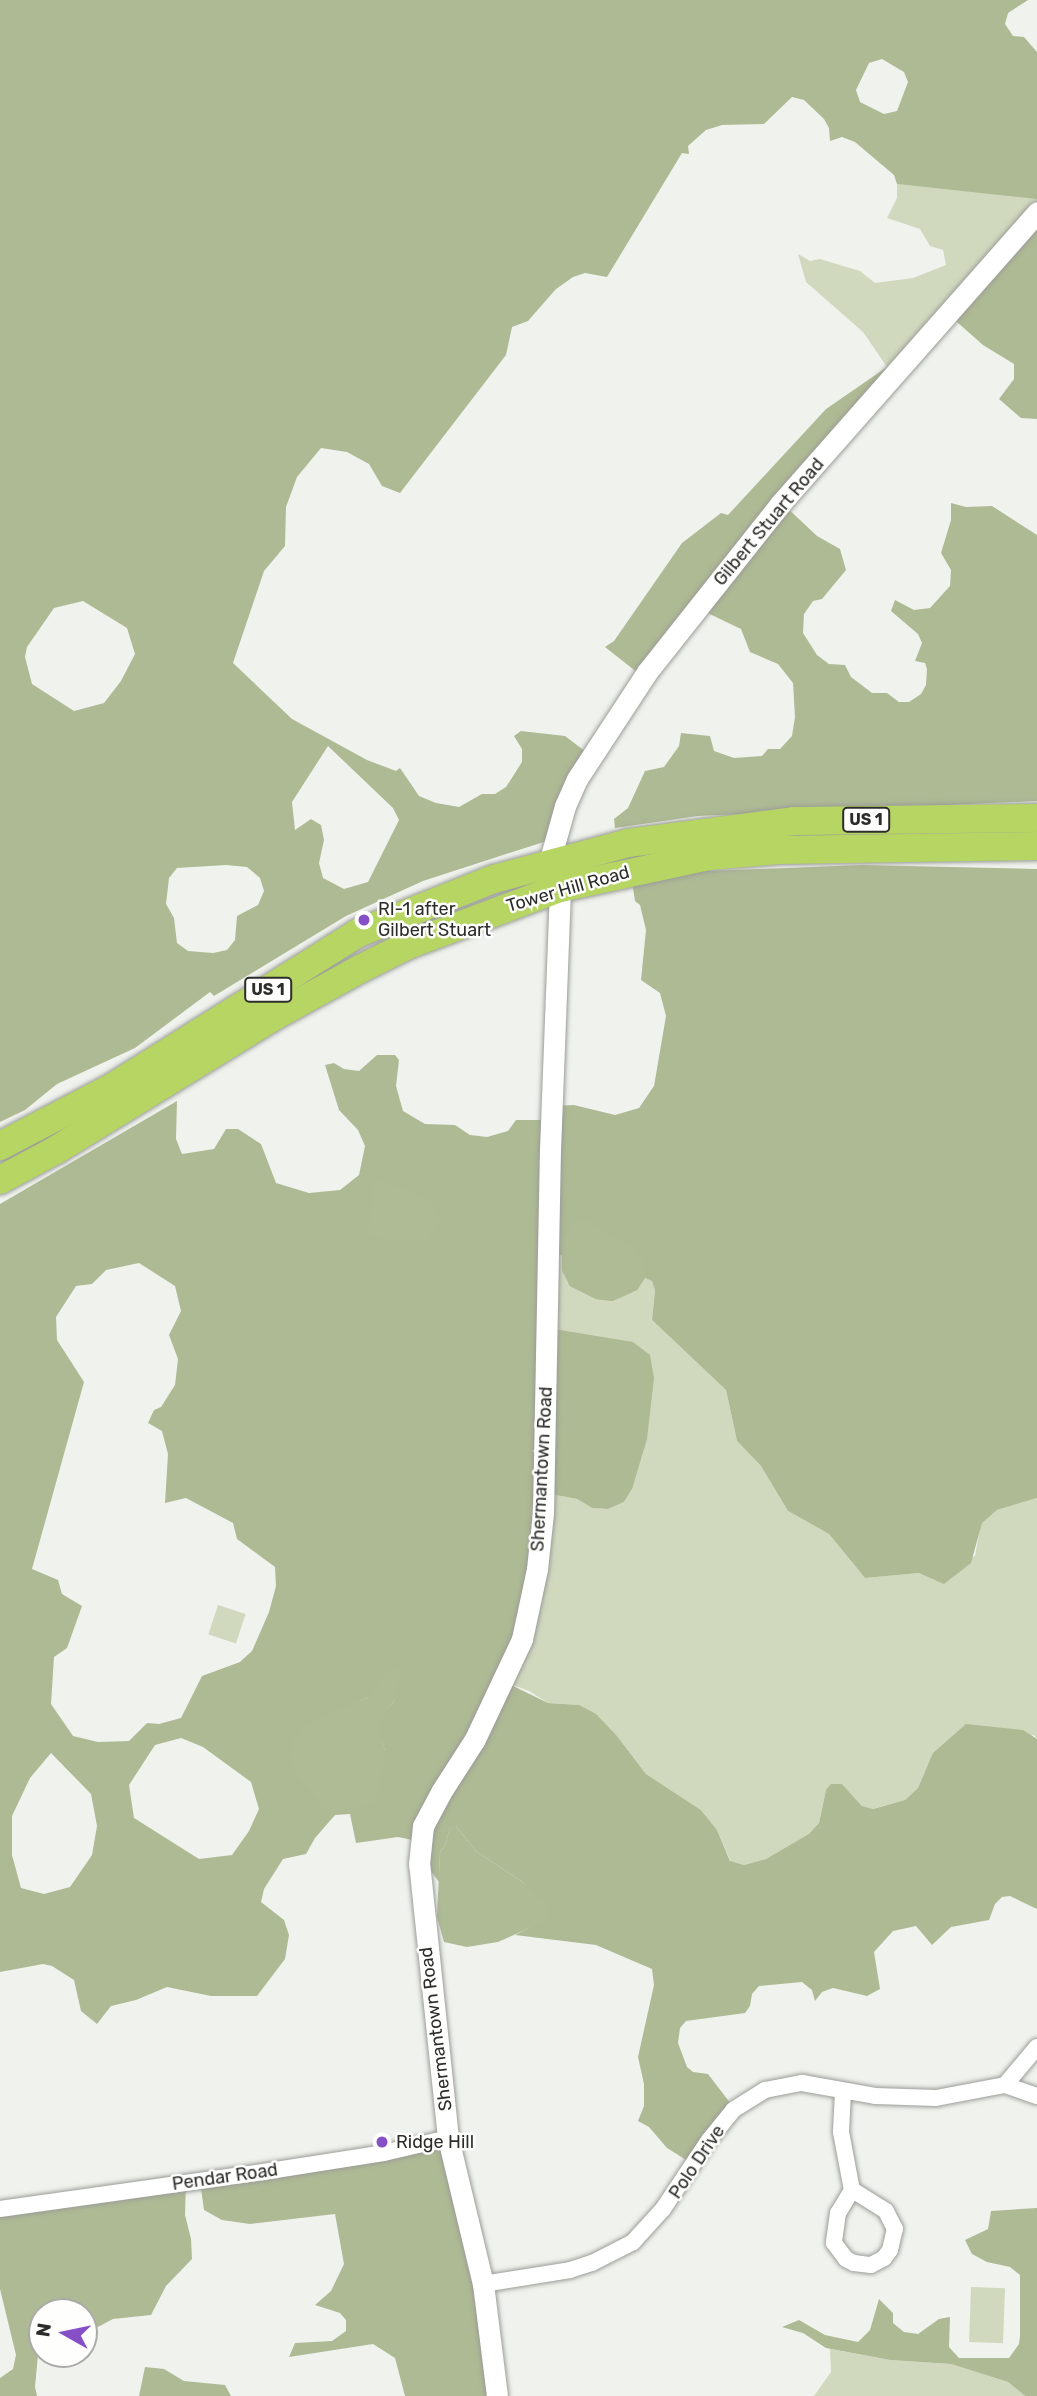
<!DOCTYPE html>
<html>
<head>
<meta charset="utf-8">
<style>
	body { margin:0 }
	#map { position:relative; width:1037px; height:2396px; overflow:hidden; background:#f0f2ed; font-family:Rubik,sans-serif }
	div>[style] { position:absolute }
	.green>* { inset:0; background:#d0d9be; transform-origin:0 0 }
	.forest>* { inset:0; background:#aeba94 }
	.water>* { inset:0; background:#afbb95 }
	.roads { filter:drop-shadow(0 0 2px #9b9d98) drop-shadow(0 0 2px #9b9d98) }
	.street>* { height:16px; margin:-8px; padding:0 8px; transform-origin:8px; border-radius:8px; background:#fff }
	.secondary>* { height:21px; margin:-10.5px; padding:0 10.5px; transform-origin:10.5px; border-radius:10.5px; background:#fff }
	.highway>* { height:28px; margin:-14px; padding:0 14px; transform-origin:14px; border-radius:14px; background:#b6d563 }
	.dots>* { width:19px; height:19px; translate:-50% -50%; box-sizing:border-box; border:4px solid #fefffd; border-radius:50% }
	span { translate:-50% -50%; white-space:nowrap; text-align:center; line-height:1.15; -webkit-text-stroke:5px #fefffd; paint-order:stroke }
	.shield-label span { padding:2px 5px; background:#fefffd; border:2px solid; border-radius:5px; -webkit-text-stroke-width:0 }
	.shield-label { font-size:16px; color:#2c2d2b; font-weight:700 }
	.street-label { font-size:18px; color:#2c2d2b }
	.poi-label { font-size:18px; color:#2c2d2b }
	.left { translate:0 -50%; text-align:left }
	.north { position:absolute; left:28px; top:2298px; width:70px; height:70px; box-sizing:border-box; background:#fefffd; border:2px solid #aaaba9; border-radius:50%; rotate:279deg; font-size:19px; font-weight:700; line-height:28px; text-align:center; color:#2c2d2b }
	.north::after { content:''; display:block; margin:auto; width:24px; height:32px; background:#864fc7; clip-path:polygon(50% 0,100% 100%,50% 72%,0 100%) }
</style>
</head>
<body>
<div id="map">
	<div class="green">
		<div style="clip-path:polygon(897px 184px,1037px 198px,1037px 210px,887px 367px,863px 332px,806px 282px,798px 254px,810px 261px,820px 259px,860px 271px,875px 283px,913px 278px,946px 265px,943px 250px,930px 246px,920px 229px,887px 218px,897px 198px)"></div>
		<div style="clip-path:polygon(558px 1255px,562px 1255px,562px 1270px,613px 1301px,637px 1290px,645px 1278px,652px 1281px,655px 1289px,652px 1320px,726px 1390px,737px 1441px,761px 1466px,788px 1511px,829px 1534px,865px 1578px,919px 1573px,975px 1556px,981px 1523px,997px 1510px,1037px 1498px,1037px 1739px,1034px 1735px,934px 1753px,918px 1788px,905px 1800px,872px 1809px,862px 1806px,842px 1784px,826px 1790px,819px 1823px,809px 1835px,766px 1859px,744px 1865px,731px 1862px,717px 1830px,701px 1810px,646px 1774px,617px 1736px,579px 1705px,548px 1703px,529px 1691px,505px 1682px,545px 1493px,577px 1499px,592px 1508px,608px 1509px,624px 1502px,632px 1489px,572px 1333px,548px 1328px)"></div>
		<div style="left:218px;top:1605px;width:29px;height:31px;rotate:18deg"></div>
		<div style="left:971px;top:2287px;width:34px;height:55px;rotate:2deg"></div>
		<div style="clip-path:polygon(830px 2349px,890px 2360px,951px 2364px,1008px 2382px,1025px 2396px,814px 2396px,831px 2372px)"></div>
	</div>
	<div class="forest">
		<div style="clip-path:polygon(evenodd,0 0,1028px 0,1008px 13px,1005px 24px,1013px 36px,1024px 37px,1037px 52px,1037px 199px,897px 184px,894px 175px,855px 142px,842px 137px,830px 141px,829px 128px,824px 119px,804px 100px,792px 97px,764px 124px,722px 125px,706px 130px,688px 146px,689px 154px,682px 153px,607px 277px,585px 273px,573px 277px,556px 289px,528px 321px,512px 327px,506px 355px,400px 493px,382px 486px,369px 464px,347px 452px,321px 448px,297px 477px,286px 507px,285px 546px,264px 571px,233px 663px,292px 719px,367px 760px,396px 771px,400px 768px,419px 796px,436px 803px,459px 807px,482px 794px,495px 794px,506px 787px,522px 762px,522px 749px,514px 736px,521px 731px,565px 736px,590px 755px,556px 838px,423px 881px,346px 916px,214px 996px,210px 992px,135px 1048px,57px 1084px,25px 1110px,0 1122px,0 0,882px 59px,904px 72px,908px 82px,897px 111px,884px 114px,860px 102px,856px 90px,869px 63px,882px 59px,0 0,83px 601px,127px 628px,135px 654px,121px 681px,104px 703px,74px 711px,32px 684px,25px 657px,27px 647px,54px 608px,83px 601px,0 0,328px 746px,393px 808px,399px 820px,368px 882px,344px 889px,323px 878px,319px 863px,324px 840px,321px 825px,311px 819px,295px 830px,292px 802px,328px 746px,0 0,226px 865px,247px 867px,260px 878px,264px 891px,258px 905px,237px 916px,235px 940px,227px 950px,213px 953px,188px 951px,177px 943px,174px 918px,166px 904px,169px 878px,177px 868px,226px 865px)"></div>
		<div style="clip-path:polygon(1037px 210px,1037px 419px,1021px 418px,999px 399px,1014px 379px,1014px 364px,983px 345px,949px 315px)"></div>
		<div style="clip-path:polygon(916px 347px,782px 503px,817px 536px,840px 549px,846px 570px,822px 599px,813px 601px,804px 614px,803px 633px,817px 655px,829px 664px,845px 665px,851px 677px,872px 693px,887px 693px,899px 702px,909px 702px,921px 694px,926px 685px,927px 669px,925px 663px,915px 661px,922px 643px,918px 634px,891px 611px,895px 600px,914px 610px,930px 608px,950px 586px,951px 570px,941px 553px,951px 520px,951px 503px,966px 507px,992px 506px,1037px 535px,1037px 801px,698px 816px,615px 828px,614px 819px,628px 808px,645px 771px,664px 767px,679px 746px,681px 733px,710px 736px,714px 751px,734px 758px,762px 756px,768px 749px,780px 749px,792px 736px,795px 717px,793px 683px,778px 664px,750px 652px,741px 629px,697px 608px,643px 677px,605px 647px,614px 641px,682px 543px,721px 513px,728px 515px,826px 409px)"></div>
		<div style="clip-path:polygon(evenodd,862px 865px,1037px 869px,1037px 1498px,997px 1510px,982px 1523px,971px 1563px,944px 1584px,919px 1573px,865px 1578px,829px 1534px,788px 1511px,761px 1466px,737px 1441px,726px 1390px,652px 1320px,655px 1290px,652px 1281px,645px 1278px,637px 1290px,613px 1301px,596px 1299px,570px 1286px,562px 1270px,562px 1255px,558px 1255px,548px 1328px,633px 1342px,650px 1355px,654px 1378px,647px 1439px,632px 1489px,624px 1502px,608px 1509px,592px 1508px,577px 1499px,545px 1493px,505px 1682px,548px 1703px,579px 1705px,596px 1714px,617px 1736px,646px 1774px,701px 1810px,717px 1830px,730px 1861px,744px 1865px,766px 1859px,809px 1834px,819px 1823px,826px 1790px,831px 1784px,842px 1784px,862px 1806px,873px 1809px,905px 1800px,918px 1788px,933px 1753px,966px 1724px,1023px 1730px,1037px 1739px,1037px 1909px,1010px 1896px,1002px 1897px,995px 1904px,989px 1920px,951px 1927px,932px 1945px,916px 1926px,893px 1931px,874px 1952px,880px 1989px,867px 1996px,833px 1988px,822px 1992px,815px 2001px,812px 1990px,802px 1982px,759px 1986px,752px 1994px,750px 2006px,745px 2013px,686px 2021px,680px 2028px,678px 2043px,687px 2067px,693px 2072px,708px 2074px,734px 2108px,691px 2163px,667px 2148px,649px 2127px,638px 2121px,644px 2106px,644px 2084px,638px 2057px,654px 1985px,652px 1969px,596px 1945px,515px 1935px,541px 1922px,524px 1883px,476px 1851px,456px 1826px,450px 1827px,446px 1843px,440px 1852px,439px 1882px,431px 1871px,427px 1843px,398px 1837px,356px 1843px,350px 1814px,335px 1815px,315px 1838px,306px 1854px,283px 1859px,264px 1889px,261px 1902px,284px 1920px,289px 1935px,285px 1959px,257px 1996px,211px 1996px,167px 1987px,136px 2000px,111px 2006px,97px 2024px,81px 2011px,74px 1980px,52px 1966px,43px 1964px,0 1972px,0 1204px,177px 1101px,176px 1139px,182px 1154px,214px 1149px,226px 1129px,238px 1129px,261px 1144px,276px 1183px,309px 1193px,340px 1190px,359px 1175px,365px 1146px,358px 1130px,339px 1110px,325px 1065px,334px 1063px,344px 1069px,359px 1071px,377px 1055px,395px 1055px,399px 1060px,396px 1086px,403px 1111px,425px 1124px,455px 1125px,470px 1135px,487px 1137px,508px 1131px,516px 1120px,548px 1120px,552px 1106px,574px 1105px,615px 1115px,639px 1108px,654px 1086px,666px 1016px,660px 993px,641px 980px,646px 930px,640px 905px,635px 901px,631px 874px,862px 865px,139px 1263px,175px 1286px,181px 1311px,169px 1335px,178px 1359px,175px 1385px,161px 1407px,154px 1410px,148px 1423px,162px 1431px,168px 1454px,165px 1503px,186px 1498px,233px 1523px,237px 1539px,275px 1567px,276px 1586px,269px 1612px,252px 1651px,240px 1662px,202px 1676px,181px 1718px,159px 1724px,147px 1723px,129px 1741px,98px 1742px,73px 1736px,51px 1704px,54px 1657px,67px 1648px,82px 1606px,62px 1594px,58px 1580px,32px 1569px,84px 1382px,57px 1340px,56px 1317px,76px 1286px,92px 1284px,106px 1270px,139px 1263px,862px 865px,368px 1697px,395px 1700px,376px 1723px,385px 1751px,358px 1702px,368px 1697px,862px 865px,181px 1738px,203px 1747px,251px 1782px,259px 1809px,249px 1831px,232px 1855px,199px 1859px,134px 1818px,129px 1785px,155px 1745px,181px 1738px,862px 865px,51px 1753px,91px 1794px,97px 1826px,92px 1855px,70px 1887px,44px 1894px,21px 1888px,12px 1855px,12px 1816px,30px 1778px,51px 1753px)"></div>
		<div style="clip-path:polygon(455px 2139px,501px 2396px,405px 2396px,395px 2358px,373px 2344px,289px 2357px,295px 2343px,332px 2341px,346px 2331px,346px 2320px,340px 2313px,315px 2305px,331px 2291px,344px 2264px,335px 2214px,250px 2224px,222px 2220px,204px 2210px,200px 2181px)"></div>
		<div style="clip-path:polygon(186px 2183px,185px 2215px,191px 2239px,192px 2259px,166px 2286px,151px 2315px,113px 2319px,92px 2330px,84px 2328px,84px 2312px,42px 2312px,35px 2387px,37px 2396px,0 2396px,0 2378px,13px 2369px,16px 2355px,0 2289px,0 2210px)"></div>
		<div style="clip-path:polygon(1037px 2208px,1037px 2396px,1025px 2396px,1008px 2382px,951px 2364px,890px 2360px,826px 2348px,803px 2333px,782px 2327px,799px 2320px,825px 2335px,858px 2342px,870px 2330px,879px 2299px,893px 2313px,893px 2323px,904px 2332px,918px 2334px,939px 2319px,950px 2317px,949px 2347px,959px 2358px,1009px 2358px,1019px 2344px,1020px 2336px,1020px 2275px,1010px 2267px,987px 2262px,972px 2254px,965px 2240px,988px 2229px,991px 2211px)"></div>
		<div style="clip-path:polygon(145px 2367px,164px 2369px,184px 2381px,225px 2385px,231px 2396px,139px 2396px)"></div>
	</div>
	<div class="water">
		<div style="clip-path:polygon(375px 1180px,409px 1189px,432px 1202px,440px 1220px,428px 1241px,398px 1242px,368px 1234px)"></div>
		<div style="clip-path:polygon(576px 1220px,591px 1222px,635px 1250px,644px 1262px,645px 1278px,637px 1290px,613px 1301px,596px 1299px,570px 1286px,562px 1270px,562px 1255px,570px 1228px)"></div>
		<div style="clip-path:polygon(396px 1667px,400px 1674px,395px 1700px,377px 1723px,385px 1751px,379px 1793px,372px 1804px,349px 1812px,327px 1810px,296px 1776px,290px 1762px,292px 1743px,303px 1726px,368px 1697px,390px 1668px)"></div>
		<div style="clip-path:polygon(450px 1826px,456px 1826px,476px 1851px,524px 1883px,546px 1904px,548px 1914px,541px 1923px,498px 1942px,467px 1947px,444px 1942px,437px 1917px,440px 1852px,446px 1843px)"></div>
	</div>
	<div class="roads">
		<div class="street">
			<div style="left:1037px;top:2047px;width:50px;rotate:130.1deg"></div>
			<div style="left:1005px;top:2085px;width:34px;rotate:19deg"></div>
			<div style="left:843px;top:2092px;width:40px;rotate:92.9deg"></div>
			<div style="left:841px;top:2132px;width:59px;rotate:79.3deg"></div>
			<div style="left:852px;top:2190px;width:27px;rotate:121deg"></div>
			<div style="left:838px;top:2213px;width:30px;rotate:98deg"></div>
			<div style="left:834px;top:2243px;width:20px;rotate:53deg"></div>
			<div style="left:846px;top:2259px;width:9px;rotate:27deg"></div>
			<div style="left:854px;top:2263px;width:17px;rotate:7deg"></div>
			<div style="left:871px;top:2265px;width:15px;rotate:-28deg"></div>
			<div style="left:884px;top:2258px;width:10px;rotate:-53deg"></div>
			<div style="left:890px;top:2250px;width:22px;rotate:-77deg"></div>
			<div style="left:895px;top:2229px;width:20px;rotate:-117deg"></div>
			<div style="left:886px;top:2211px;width:40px;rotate:-148deg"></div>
			<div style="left:0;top:2209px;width:266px;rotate:-8deg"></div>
			<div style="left:263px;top:2172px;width:122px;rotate:-8.9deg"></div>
			<div style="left:384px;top:2153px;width:66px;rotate:-13.2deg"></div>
			<div style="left:483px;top:2284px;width:88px;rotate:-9.1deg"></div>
			<div style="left:570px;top:2270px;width:23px;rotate:-18deg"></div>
			<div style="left:592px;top:2263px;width:46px;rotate:-27.1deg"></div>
			<div style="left:633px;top:2242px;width:45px;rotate:-47.7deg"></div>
			<div style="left:663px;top:2209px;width:83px;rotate:-56.3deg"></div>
			<div style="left:709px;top:2140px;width:38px;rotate:-51deg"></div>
			<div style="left:733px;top:2110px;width:38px;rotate:-32deg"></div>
			<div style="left:765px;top:2090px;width:38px;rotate:-11deg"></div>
			<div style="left:802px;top:2083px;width:74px;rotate:10.1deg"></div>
			<div style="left:875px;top:2096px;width:61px;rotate:1.9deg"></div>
			<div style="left:936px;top:2098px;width:70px;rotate:-10.7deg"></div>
		</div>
		<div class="secondary">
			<div style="left:549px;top:863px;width:59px;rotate:-74.3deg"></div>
			<div style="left:565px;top:806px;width:30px;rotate:-66deg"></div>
			<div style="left:577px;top:779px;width:128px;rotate:-56.8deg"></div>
			<div style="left:647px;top:672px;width:214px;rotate:-51.6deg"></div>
			<div style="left:780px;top:504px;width:389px;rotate:-48.6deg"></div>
			<div style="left:497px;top:2396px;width:113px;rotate:-97.1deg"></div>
			<div style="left:483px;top:2284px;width:150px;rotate:-103.5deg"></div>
			<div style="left:448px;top:2138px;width:276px;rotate:-96deg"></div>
			<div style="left:419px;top:1864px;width:38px;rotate:-84deg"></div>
			<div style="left:423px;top:1826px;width:38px;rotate:-62deg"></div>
			<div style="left:441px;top:1792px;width:63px;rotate:-57.3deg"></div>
			<div style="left:475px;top:1739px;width:110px;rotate:-64.8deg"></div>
			<div style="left:522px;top:1639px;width:72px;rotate:-77.9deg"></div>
			<div style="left:537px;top:1569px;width:56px;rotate:-83.9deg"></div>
			<div style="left:543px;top:1513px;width:363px;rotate:-88.9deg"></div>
			<div style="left:550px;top:1150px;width:262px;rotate:-87.8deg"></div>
		</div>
		<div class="highway">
			<div style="left:0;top:1146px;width:125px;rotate:-27.6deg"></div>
			<div style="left:111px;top:1088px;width:292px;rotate:-32.1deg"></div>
			<div style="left:358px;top:933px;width:146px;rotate:-21.7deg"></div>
			<div style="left:494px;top:879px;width:139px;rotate:-15deg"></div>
			<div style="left:628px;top:843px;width:167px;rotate:-7.5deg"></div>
			<div style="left:794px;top:821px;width:243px;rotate:-0.7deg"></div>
			<div style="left:0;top:1180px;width:64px;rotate:-28.2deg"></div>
			<div style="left:56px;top:1150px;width:252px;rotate:-31.5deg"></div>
			<div style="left:271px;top:1018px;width:99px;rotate:-28.9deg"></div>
			<div style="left:358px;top:970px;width:56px;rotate:-26.6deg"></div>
			<div style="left:408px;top:945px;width:162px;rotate:-20.6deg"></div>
			<div style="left:560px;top:888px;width:152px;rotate:-12.1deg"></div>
			<div style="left:709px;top:856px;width:70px;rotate:-4.9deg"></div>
			<div style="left:779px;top:850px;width:258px;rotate:-0.9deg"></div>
		</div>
	</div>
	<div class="dots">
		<div style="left:364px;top:920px;background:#864fc7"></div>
		<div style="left:382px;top:2142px;background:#864fc7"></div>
	</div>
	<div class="shield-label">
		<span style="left:866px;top:820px">US 1</span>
		<span style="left:268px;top:990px">US 1</span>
	</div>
	<div class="street-label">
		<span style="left:769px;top:522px;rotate:-50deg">Gilbert Stuart Road</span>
		<span style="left:568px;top:889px;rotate:-16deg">Tower Hill Road</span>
		<span style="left:542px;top:1469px;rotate:-87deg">Shermantown Road</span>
		<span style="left:436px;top:2029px;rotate:-97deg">Shermantown Road</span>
		<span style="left:697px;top:2162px;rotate:-56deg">Polo Drive</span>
		<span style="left:225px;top:2177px;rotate:-8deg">Pendar Road</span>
	</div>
	<div class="poi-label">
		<span class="left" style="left:378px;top:920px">RI-1 after<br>Gilbert Stuart</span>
		<span class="left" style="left:396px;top:2142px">Ridge Hill</span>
	</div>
	<div class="north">N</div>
</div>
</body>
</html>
